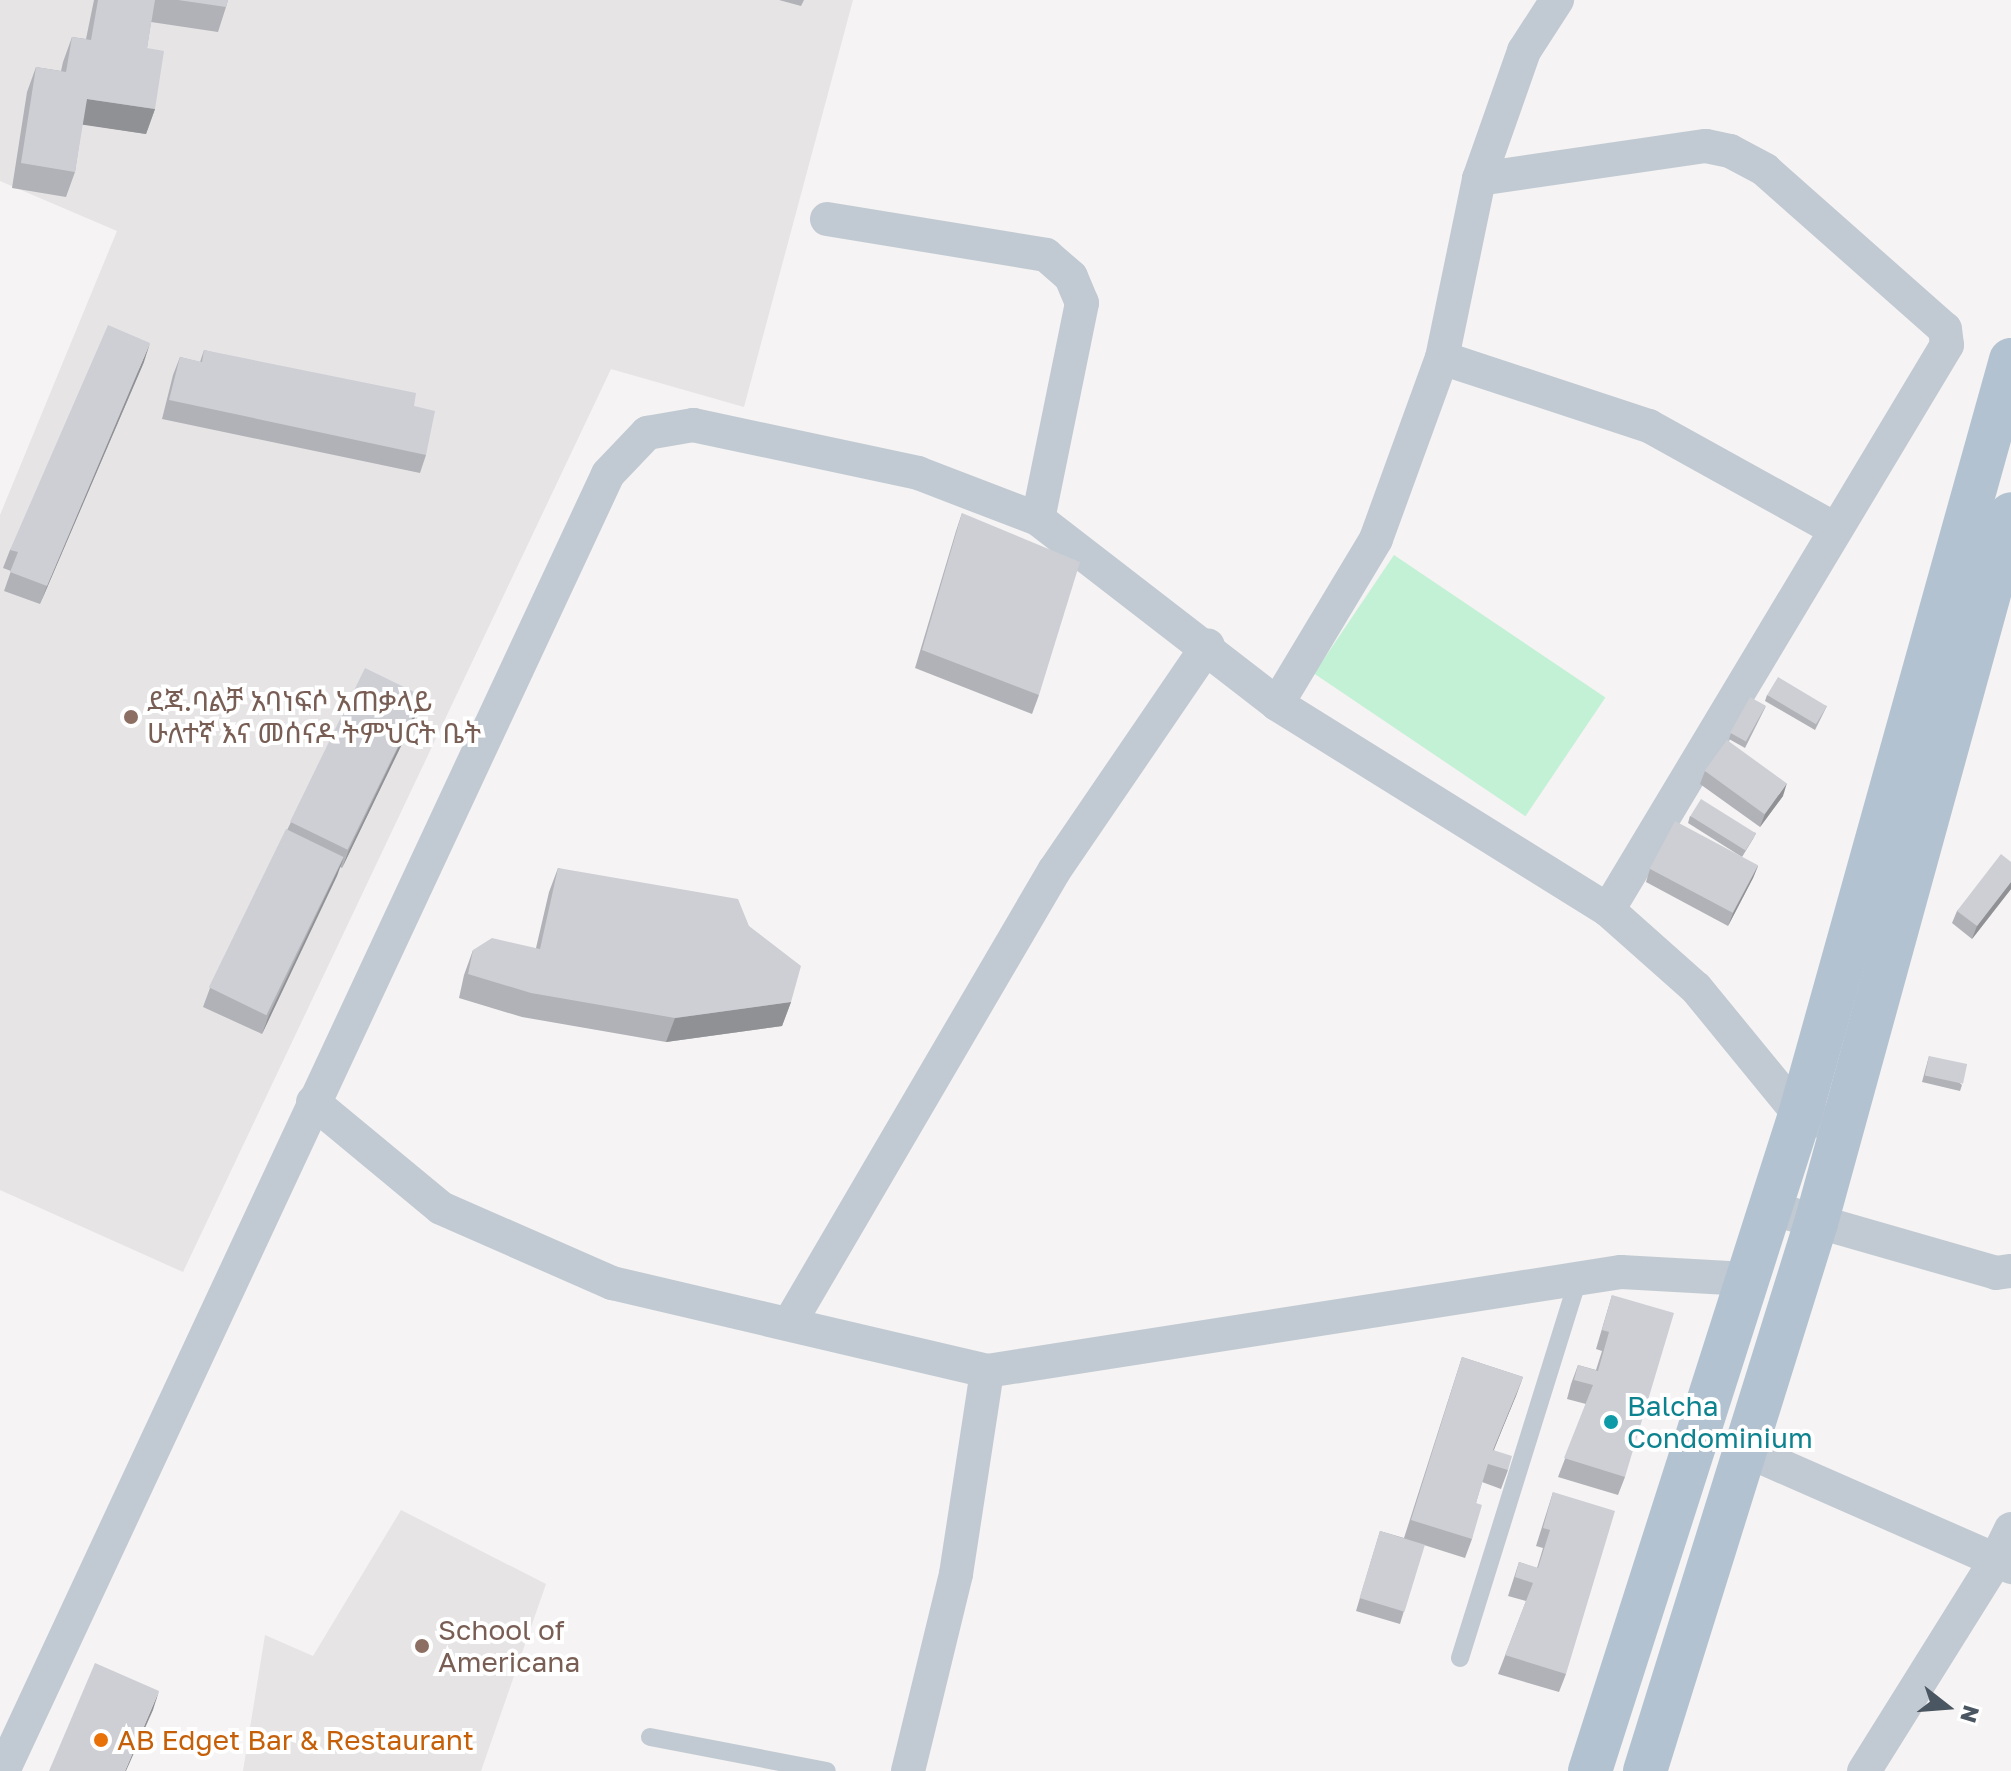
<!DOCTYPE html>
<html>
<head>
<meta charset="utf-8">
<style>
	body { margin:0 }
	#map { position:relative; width:2011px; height:1771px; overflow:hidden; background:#f5f3f3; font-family:"Golos Text","Noto Sans Ethiopic",sans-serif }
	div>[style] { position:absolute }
	.education>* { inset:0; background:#e6e4e5 }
	.green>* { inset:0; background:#c3f1d5; transform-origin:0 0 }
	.service>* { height:18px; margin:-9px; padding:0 9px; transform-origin:9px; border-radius:9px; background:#c1cad2 }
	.minor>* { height:34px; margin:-17px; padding:0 17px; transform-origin:17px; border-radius:17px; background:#c1cad2 }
	.primary>* { height:44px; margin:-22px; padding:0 22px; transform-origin:22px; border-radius:22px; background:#b3c2d1 }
	.wall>* { inset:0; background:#b0b2b7 }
	.shaded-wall>* { inset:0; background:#909195 }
	.building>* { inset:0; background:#cdcfd5; transform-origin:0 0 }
	.dots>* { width:22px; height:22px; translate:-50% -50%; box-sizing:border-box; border:4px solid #fff; border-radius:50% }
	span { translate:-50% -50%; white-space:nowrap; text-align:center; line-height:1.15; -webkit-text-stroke:8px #fff; paint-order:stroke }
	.education-label { font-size:28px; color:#785e54 }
	.left { translate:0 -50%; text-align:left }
	.culture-label { font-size:28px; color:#0d838f }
	.food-label { font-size:28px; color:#c56008 }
	.north { position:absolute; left:1907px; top:1667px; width:80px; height:80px; -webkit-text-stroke:6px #fff; paint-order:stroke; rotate:107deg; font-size:22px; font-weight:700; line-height:32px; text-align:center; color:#4a5661 }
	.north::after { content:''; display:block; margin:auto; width:28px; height:36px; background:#4a5661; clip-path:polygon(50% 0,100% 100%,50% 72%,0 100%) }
</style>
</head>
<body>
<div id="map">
	<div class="education">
		<div style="clip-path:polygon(0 0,853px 0,744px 407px,611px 369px,183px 1272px,0 1190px,0 515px,117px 231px,0 181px)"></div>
		<div style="clip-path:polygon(401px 1510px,546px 1584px,481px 1771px,243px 1771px,265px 1635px,313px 1656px)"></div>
	</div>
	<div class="green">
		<div style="left:1394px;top:555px;width:255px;height:143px;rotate:34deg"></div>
	</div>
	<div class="service">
		<div style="left:1460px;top:1658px;width:397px;rotate:-72.7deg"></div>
		<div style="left:650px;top:1737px;width:180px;rotate:10.9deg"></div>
	</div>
	<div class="minor">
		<div style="left:1479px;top:179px;width:229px;rotate:-8.3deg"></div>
		<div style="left:1706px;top:146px;width:25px;rotate:12deg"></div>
		<div style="left:1730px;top:151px;width:40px;rotate:28deg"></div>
		<div style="left:1765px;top:170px;width:240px;rotate:41.5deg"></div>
		<div style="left:1945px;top:329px;width:16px;rotate:83deg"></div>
		<div style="left:1947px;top:345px;width:659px;rotate:120.96deg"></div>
		<div style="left:827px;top:219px;width:222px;rotate:9.3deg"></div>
		<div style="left:1046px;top:255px;width:33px;rotate:41deg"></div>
		<div style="left:1071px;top:277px;width:28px;rotate:67deg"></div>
		<div style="left:1082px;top:303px;width:220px;rotate:101.5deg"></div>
		<div style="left:1442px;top:358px;width:218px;rotate:18.2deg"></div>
		<div style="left:1649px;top:426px;width:210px;rotate:29deg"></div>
		<div style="left:1277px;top:704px;width:192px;rotate:-59deg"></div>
		<div style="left:1376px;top:539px;width:193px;rotate:-70deg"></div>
		<div style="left:1442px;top:358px;width:183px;rotate:-78.3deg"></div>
		<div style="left:1479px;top:179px;width:136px;rotate:-70.6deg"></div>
		<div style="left:1524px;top:51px;width:61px;rotate:-57.1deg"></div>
		<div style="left:313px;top:1102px;width:166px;rotate:39.6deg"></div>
		<div style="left:441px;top:1208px;width:187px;rotate:23.7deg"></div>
		<div style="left:612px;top:1283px;width:385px;rotate:13.2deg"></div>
		<div style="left:987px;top:1371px;width:642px;rotate:-8.88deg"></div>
		<div style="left:1621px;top:1272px;width:126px;rotate:3.2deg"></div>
		<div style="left:1770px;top:1208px;width:235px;rotate:16deg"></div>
		<div style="left:1996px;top:1273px;width:15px;rotate:-8deg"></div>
		<div style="left:789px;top:1324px;width:525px;rotate:-59.67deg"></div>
		<div style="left:1054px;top:871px;width:273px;rotate:-55.7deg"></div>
		<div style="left:1745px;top:1450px;width:274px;rotate:23.7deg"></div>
		<div style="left:1996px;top:1560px;width:249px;rotate:122deg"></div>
		<div style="left:2011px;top:1529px;width:34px;rotate:116deg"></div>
		<div style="left:1996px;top:1560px;width:17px;rotate:25deg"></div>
		<div style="left:3px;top:1771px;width:1431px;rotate:-64.99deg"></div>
		<div style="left:608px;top:474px;width:57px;rotate:-46.4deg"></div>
		<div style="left:647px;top:433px;width:47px;rotate:-9.9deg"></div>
		<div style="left:693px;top:425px;width:230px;rotate:12deg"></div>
		<div style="left:918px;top:473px;width:129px;rotate:21deg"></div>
		<div style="left:1038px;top:519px;width:302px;rotate:37.7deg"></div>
		<div style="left:1277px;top:704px;width:390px;rotate:31.9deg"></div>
		<div style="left:1608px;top:910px;width:118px;rotate:41.6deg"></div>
		<div style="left:1696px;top:988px;width:164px;rotate:50.7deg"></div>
		<div style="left:1800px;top:1115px;width:21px;rotate:17deg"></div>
		<div style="left:908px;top:1771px;width:203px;rotate:-76.3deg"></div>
		<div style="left:956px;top:1574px;width:205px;rotate:-81.3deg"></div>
	</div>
	<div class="primary">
		<div style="left:1590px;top:1771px;width:689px;rotate:-72.25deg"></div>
		<div style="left:1800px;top:1115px;width:784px;rotate:-74.39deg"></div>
		<div style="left:1645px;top:1771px;width:574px;rotate:-72.67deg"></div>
		<div style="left:1816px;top:1223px;width:735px;rotate:-74.62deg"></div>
	</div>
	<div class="wall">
		<div style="clip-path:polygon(94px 0,228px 0,226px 7px,218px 32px,151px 22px,147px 48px,155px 109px,146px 134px,82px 124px,75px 172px,66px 197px,12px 188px,27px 92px,36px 67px,61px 71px,63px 62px,72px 37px,86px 39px)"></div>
		<div style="clip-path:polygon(779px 0,804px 0,801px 6px)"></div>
		<div style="clip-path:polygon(204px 350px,414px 406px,426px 455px,420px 473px,162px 419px,173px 375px,180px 357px,200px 362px)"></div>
		<div style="clip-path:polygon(144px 362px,40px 604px,4px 591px,11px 571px,3px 568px,10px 550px)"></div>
		<div style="clip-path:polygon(962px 513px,1039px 695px,1032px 714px,915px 668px,956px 531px)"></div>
		<div style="clip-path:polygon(1767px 695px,1827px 706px,1815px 730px,1765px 701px)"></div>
		<div style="clip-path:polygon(423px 696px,416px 715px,342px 868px,340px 867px,262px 1034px,203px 1007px,210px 988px,291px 822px)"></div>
		<div style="clip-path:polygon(1766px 706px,1745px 748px,1729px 739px,1731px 733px)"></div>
		<div style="clip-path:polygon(1705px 771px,1783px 796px,1760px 827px,1700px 784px)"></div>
		<div style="clip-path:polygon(1690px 816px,1756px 833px,1753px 839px,1742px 857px,1688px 823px)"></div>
		<div style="clip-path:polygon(2011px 862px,2011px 889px,1972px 939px,1952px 923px,1957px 911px)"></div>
		<div style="clip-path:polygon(1758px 866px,1753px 878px,1728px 926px,1646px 882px,1650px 869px)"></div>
		<div style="clip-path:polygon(558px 868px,749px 926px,791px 1002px,782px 1026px,666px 1042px,522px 1017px,459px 998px,464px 975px,473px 950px,536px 948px,549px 892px)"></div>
		<div style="clip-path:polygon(1929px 1056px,1962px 1085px,1960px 1091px,1922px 1082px)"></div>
		<div style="clip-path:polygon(1612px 1295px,1625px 1477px,1618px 1495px,1558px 1477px,1586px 1404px,1567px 1399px,1571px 1384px,1578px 1365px,1596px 1370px,1602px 1351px,1596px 1349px)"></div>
		<div style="clip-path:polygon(1462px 1357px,1523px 1377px,1494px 1450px,1508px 1470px,1501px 1489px,1482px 1482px,1476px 1503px,1472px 1539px,1465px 1558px,1424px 1545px,1400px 1624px,1356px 1611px,1380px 1531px,1404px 1538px)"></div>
		<div style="clip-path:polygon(1553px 1492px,1566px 1674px,1559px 1692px,1498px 1674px,1526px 1601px,1508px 1596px,1519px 1562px,1537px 1568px,1543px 1548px,1536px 1546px)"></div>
	</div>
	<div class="shaded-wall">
		<div style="clip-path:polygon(87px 99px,155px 109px,146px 134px,78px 124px)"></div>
		<div style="clip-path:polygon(150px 343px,144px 362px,40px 604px,47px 586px)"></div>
		<div style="clip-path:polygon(423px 696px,416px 715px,342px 868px,349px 850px)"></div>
		<div style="clip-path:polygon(1787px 783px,1783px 796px,1760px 827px,1765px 814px)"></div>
		<div style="clip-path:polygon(344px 857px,337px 876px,262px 1034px,269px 1015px)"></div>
		<div style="clip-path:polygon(1758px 866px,1753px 878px,1728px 926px,1733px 913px)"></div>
		<div style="clip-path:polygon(2011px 882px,2011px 889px,1972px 939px,1977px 926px)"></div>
		<div style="clip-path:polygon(791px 1002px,782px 1026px,666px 1042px,675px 1018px)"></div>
		<div style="clip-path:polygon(1523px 1377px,1516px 1396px,1486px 1468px,1493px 1450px)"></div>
		<div style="clip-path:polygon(159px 1691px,153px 1710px,126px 1771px,125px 1771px)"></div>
	</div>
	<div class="building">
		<div style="clip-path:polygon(98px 0,155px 0,147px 48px,164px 51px,155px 109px,87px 99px,75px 172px,21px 163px,36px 67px,66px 72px,72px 37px,91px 40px)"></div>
		<div style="clip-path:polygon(178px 0,228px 0,226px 7px)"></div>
		<div style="clip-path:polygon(108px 325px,150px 343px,47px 586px,10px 572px,18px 552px,10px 550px)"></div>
		<div style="clip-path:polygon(204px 350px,416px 393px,414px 406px,435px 411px,426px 455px,169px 400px,180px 357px,202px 362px)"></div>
		<div style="clip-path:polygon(962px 513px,1080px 562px,1039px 695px,922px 650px)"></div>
		<div style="left:365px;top:668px;width:64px;height:171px;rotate:26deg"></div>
		<div style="left:1778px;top:677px;width:57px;height:21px;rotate:31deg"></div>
		<div style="left:1750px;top:697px;width:18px;height:41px;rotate:29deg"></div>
		<div style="left:1727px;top:740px;width:74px;height:38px;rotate:36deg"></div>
		<div style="left:1701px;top:799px;width:65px;height:20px;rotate:32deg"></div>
		<div style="left:1675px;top:821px;width:94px;height:54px;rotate:28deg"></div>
		<div style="left:286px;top:829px;width:64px;height:176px;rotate:26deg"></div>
		<div style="clip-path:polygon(2001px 854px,2011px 862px,2011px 882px,1977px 926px,1957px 911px)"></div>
		<div style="clip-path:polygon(558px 868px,738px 899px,749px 926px,801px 966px,791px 1002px,675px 1018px,531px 993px,468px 974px,473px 950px,492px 938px,540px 949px)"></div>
		<div style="left:1929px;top:1056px;width:39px;height:20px;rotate:12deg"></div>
		<div style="clip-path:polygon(1612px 1295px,1674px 1313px,1625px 1477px,1564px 1458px,1593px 1385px,1574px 1380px,1578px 1365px,1598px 1371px,1609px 1332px,1602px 1330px)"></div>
		<div style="clip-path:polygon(1462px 1357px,1523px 1377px,1493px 1450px,1512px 1456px,1508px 1470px,1488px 1464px,1476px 1503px,1482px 1505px,1472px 1539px,1411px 1520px)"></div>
		<div style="clip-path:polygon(1553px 1492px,1615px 1511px,1566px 1674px,1505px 1655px,1533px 1583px,1515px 1577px,1519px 1562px,1538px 1568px,1550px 1530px,1543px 1528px)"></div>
		<div style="left:1380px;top:1531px;width:47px;height:70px;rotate:17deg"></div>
		<div style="clip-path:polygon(95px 1663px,159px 1691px,125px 1771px,49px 1771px)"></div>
	</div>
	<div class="dots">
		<div style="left:131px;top:717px;background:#8d6e63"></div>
		<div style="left:1611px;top:1422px;background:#0f9aa8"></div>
		<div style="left:422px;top:1646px;background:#8d6e63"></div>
		<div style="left:101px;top:1740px;background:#e8710a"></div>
	</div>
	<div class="education-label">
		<span class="left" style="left:147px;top:717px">ደጃ.ባልቻ አባነፍሶ አጠቃላይ<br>ሁለተኛ እና መሰናዶ ትምህርት ቤት</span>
		<span class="left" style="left:438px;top:1646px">School of<br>Americana</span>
	</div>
	<div class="culture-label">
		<span class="left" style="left:1627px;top:1422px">Balcha<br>Condominium</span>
	</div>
	<div class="food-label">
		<span class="left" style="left:117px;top:1740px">AB Edget Bar &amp; Restaurant</span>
	</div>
	<div class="north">N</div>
</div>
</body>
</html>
